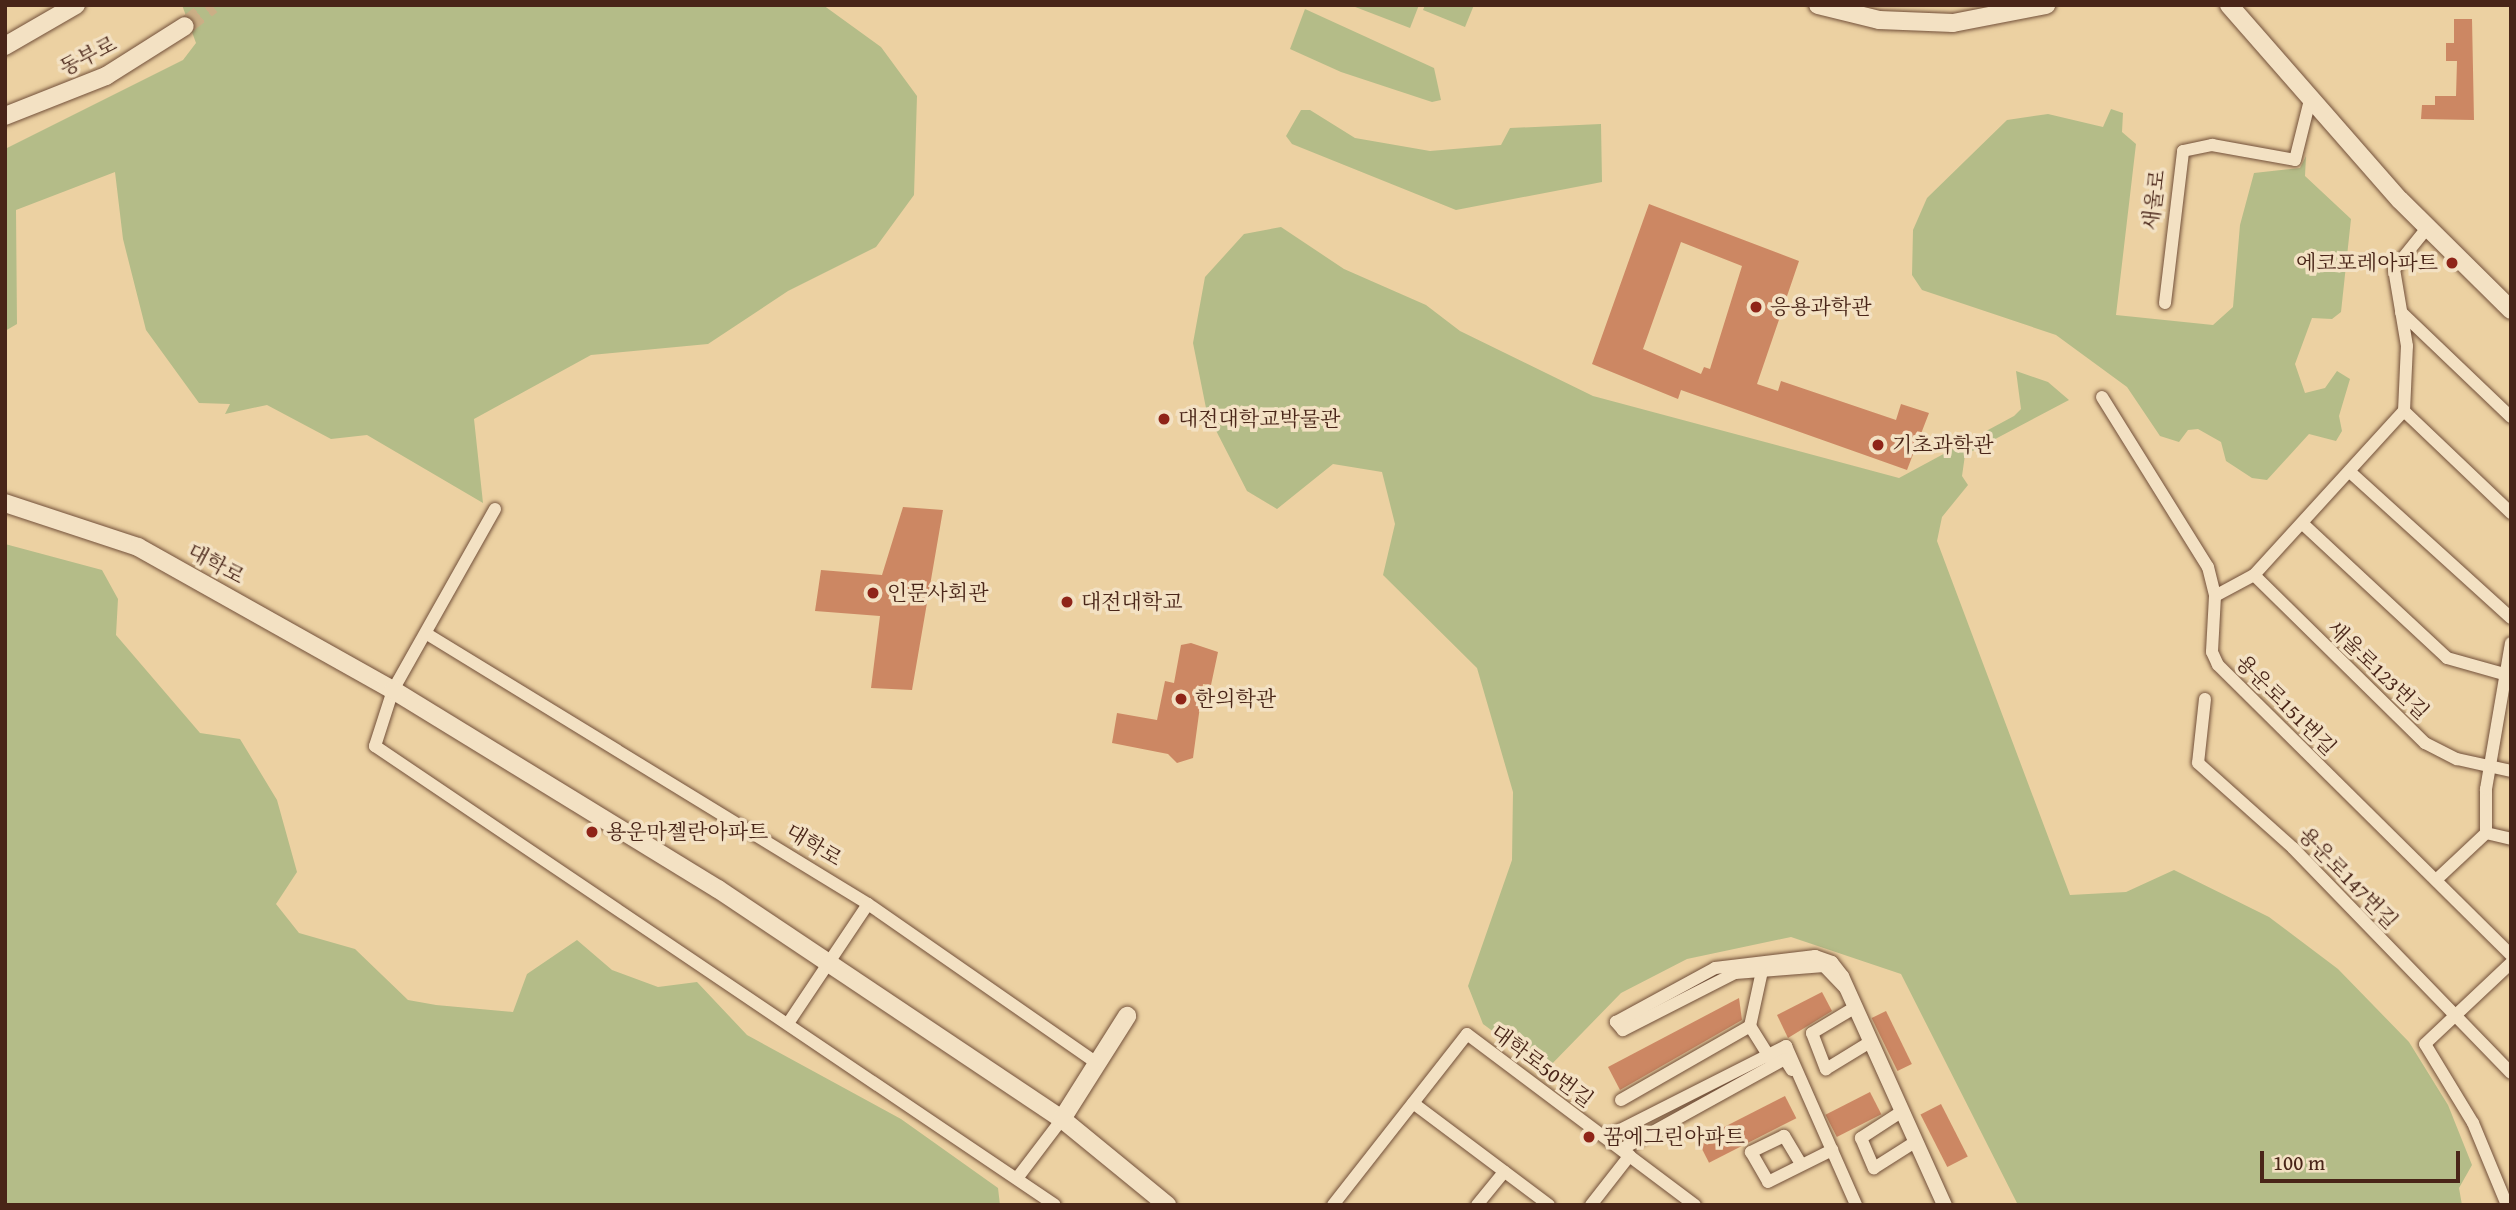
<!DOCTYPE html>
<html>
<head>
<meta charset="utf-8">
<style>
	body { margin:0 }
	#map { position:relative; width:2516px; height:1210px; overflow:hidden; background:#ecd1a2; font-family:"Gentium Book Plus","Noto Serif KR",serif }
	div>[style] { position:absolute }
	.green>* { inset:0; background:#b4bc88 }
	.building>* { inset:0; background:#cc8763; transform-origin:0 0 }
	.secondary-tunnel>* { height:18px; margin-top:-9px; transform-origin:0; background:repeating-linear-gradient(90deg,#cbaf86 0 18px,transparent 0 27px) }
	.roads { filter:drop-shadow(0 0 2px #72503a) drop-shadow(0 0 2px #72503a) }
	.street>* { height:12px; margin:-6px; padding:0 6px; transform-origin:6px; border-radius:6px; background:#f3e1c3 }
	.secondary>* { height:18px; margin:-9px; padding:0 9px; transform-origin:9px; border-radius:9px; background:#f3e1c3 }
	.dots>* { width:19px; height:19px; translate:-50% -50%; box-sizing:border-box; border:4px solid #f3e1c3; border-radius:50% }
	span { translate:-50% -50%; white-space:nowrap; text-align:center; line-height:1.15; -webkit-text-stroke:7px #f3e1c3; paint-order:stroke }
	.street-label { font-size:21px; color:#492518 }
	.poi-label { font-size:21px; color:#492518 }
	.right { translate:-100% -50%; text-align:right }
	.left { translate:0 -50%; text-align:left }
	.frame { position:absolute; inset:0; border:7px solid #492518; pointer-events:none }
	.scale { position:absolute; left:2260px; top:1151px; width:200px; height:32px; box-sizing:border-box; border:4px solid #492518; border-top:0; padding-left:9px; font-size:21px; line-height:24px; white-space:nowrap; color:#492518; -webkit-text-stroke:5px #f3e1c3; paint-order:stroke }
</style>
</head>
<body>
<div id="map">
	<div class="green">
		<div style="clip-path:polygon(182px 5px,823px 5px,881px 47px,917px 96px,914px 195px,876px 247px,788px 291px,708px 344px,591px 355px,474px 419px,483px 503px,367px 435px,331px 439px,267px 405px,225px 414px,230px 404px,199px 403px,146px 330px,123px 239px,115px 172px,16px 210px,17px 324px,5px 331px,5px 149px,183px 60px,196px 43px)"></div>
		<div style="clip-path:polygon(1350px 5px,1419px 5px,1410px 28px)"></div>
		<div style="clip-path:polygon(1425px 5px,1474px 5px,1465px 27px,1423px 10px)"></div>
		<div style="clip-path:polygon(1305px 9px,1434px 68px,1441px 100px,1432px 102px,1341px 72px,1290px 49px)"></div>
		<div style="clip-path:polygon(2111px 109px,2123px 113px,2122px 132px,2136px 144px,2116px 315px,2213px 325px,2233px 307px,2240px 225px,2254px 173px,2300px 168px,2306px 156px,2305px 176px,2351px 219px,2341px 312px,2332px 319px,2312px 318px,2295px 364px,2305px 393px,2325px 388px,2337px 371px,2350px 379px,2339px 416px,2342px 431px,2336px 441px,2309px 434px,2267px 480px,2252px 478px,2226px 461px,2221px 442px,2198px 429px,2188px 430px,2179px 442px,2160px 436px,2127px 387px,2056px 335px,1922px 290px,1912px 275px,1913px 230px,1927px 198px,2007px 120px,2048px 114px,2103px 127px)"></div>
		<div style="clip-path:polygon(1301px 110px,1310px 110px,1355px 138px,1430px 151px,1501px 145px,1510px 128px,1601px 124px,1602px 182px,1456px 210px,1292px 144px,1286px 136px)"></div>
		<div style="clip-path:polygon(1281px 227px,1344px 269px,1426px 305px,1460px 331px,1593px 396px,1899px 478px,2014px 416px,2021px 409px,2016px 371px,2048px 382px,2069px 400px,1965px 455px,1962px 476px,1968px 485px,1942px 517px,1937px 541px,2070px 895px,2126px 892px,2174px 870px,2269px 917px,2338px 969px,2409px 1042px,2448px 1105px,2472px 1165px,2459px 1188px,2462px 1205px,2018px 1205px,1901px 974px,1791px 937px,1687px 959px,1621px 993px,1546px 1070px,1483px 1024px,1468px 986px,1512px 860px,1513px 792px,1477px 668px,1383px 575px,1395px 524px,1382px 472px,1333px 464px,1277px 509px,1247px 491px,1207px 413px,1193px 343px,1205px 277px,1244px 234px)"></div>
		<div style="clip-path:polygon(5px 544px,102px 570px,118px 599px,116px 635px,200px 733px,240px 739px,277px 800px,297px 872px,276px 904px,299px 933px,355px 949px,408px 1000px,436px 1005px,513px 1012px,527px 974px,577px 940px,612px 970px,658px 987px,697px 982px,747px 1035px,901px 1119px,998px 1188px,1000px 1205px,5px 1205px)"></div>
	</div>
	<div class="building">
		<div style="clip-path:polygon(2454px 19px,2472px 19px,2474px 120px,2421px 119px,2422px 105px,2435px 105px,2435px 96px,2456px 96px,2457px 61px,2446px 61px,2446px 43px,2454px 43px)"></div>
		<div style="clip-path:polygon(evenodd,1649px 204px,1799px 261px,1757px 384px,1778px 391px,1781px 381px,1896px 420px,1901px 404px,1929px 413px,1907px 470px,1681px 390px,1678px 399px,1592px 364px,1649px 204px,1681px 242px,1742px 266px,1710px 369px,1704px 367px,1701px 374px,1643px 349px,1681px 242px)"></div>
		<div style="clip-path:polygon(903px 507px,943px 510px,912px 690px,871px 688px,880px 616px,815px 611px,821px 570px,882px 575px)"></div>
		<div style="clip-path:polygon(1191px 643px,1218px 652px,1211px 685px,1203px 684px,1193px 758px,1177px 763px,1168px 754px,1112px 743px,1117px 713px,1157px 720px,1165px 681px,1174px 683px,1181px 645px)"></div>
		<div style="clip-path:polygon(1822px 992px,1832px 1011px,1788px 1038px,1777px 1015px)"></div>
		<div style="clip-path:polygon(1739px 998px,1742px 1020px,1620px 1090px,1608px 1067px)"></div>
		<div style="left:1886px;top:1011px;width:59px;height:16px;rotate:64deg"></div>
		<div style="left:1870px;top:1092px;width:25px;height:50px;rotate:63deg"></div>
		<div style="left:1785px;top:1096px;width:25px;height:98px;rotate:63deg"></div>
		<div style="left:1941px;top:1104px;width:59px;height:23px;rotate:63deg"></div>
	</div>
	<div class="secondary-tunnel">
		<div style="left:185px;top:26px;width:34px;rotate:-38deg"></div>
	</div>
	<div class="roads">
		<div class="street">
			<div style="left:2165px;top:303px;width:153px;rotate:-83.2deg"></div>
			<div style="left:2183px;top:151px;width:30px;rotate:-12deg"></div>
			<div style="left:2212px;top:145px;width:84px;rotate:10.2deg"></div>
			<div style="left:2295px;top:160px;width:62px;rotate:-76deg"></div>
			<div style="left:2401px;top:312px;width:152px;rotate:43.7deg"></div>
			<div style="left:2102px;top:397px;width:200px;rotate:58.1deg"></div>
			<div style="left:2208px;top:567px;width:30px;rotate:76deg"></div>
			<div style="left:2215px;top:596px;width:56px;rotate:93.1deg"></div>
			<div style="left:2212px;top:652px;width:14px;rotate:65deg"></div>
			<div style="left:2218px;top:665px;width:412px;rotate:44.7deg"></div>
			<div style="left:2404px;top:411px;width:148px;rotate:43.6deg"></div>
			<div style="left:2350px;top:472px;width:217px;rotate:42.2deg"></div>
			<div style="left:495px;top:509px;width:208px;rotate:119.4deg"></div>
			<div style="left:393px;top:690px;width:59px;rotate:107.8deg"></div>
			<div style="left:375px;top:746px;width:820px;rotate:34.02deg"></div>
			<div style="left:2303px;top:524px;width:197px;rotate:42.9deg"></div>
			<div style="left:2447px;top:658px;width:66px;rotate:15.7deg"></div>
			<div style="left:2254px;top:575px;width:240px;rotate:44.5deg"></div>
			<div style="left:2425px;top:743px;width:36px;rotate:27deg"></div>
			<div style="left:2457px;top:759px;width:55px;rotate:12.5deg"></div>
			<div style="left:2215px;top:596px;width:44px;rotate:-28.3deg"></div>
			<div style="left:2254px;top:575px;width:222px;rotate:-47.6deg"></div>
			<div style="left:2404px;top:411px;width:65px;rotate:-87.4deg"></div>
			<div style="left:2407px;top:346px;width:78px;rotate:-99.6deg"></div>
			<div style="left:2394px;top:269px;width:53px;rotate:-51.2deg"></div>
			<div style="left:427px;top:634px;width:517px;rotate:31.48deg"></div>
			<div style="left:868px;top:904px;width:279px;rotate:34.8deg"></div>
			<div style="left:2205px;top:699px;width:64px;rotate:96.2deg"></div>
			<div style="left:2198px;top:763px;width:127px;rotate:41.8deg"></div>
			<div style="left:2293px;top:848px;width:313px;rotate:45.9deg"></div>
			<div style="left:2486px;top:833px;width:26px;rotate:13deg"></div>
			<div style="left:2436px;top:880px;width:69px;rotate:-43.2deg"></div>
			<div style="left:2486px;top:833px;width:44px;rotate:-90deg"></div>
			<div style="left:2486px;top:789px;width:148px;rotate:-80.3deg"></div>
			<div style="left:1762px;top:971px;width:56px;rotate:102.3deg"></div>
			<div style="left:1750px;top:1026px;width:38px;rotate:58deg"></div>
			<div style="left:1854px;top:1008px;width:49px;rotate:149.2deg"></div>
			<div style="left:1812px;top:1033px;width:39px;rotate:69deg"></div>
			<div style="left:1826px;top:1069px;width:52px;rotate:-31.5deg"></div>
			<div style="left:789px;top:1022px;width:142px;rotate:-56.2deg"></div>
			<div style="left:1621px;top:1100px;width:149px;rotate:-29.8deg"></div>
			<div style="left:1413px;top:1103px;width:170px;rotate:36.9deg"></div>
			<div style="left:1901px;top:1112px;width:48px;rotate:147deg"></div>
			<div style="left:1861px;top:1138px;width:33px;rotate:67deg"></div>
			<div style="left:1874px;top:1168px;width:49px;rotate:-32.4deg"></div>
			<div style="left:1606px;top:1137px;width:202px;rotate:-26.8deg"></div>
			<div style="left:1786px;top:1046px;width:174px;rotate:66.2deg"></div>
			<div style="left:1622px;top:1149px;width:186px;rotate:-28.9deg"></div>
			<div style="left:1785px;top:1059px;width:13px;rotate:58deg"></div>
			<div style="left:1801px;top:1164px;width:33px;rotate:-121deg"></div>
			<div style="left:1784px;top:1136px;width:37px;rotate:154deg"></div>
			<div style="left:1751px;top:1152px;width:34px;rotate:60deg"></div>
			<div style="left:1768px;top:1182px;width:72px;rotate:-26.6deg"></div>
			<div style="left:1018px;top:1177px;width:73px;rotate:-52.8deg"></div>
			<div style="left:1333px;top:1205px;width:217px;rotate:-51.9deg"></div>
			<div style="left:1467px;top:1034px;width:285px;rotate:36.9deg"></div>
			<div style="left:1477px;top:1205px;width:43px;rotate:-50.7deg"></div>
			<div style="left:1591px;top:1205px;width:63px;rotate:-52deg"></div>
			<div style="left:1943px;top:1205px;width:238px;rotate:-114.3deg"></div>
			<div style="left:1845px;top:988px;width:30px;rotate:-134deg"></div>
			<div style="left:1824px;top:966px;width:89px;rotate:175.5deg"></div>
			<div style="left:1735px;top:973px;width:126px;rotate:153deg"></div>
			<div style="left:1623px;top:1030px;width:11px;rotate:-131deg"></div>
			<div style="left:1616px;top:1022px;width:113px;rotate:-28.6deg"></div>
			<div style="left:1715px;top:968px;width:101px;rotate:-6.8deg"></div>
			<div style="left:1815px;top:956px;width:18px;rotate:19deg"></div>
			<div style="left:1832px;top:962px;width:18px;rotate:52deg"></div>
			<div style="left:1843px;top:976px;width:251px;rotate:65.8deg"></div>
			<div style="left:2507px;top:1205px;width:89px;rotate:-112.5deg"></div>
			<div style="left:2473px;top:1123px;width:92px;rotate:-121.3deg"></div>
			<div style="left:2425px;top:1044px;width:118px;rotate:-43.3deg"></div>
		</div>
		<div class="secondary">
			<div style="left:1818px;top:5px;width:63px;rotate:13.8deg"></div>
			<div style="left:1879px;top:20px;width:74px;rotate:2.3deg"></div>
			<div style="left:1953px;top:23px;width:95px;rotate:-11deg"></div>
			<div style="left:2229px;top:5px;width:259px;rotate:48.8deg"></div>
			<div style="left:2400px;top:200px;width:156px;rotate:44.7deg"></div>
			<div style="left:5px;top:46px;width:82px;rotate:-30deg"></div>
			<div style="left:5px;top:116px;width:109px;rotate:-21.6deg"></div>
			<div style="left:106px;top:76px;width:93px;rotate:-32.3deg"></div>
			<div style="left:5px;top:503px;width:140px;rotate:18.3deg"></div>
			<div style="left:138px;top:547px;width:292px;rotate:29.3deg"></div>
			<div style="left:393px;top:690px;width:381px;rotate:31.5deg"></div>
			<div style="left:718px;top:889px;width:414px;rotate:33.8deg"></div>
			<div style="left:1062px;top:1119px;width:136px;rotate:39.3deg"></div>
			<div style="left:1062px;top:1119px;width:122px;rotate:-57.7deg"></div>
		</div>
	</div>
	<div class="dots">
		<div style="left:2452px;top:263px;background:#8f2418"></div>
		<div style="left:1756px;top:307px;background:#8f2418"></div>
		<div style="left:1164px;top:419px;background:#8f2418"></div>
		<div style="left:1878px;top:445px;background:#8f2418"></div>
		<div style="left:873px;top:593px;background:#8f2418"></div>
		<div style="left:1067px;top:602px;background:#8f2418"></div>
		<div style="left:1181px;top:699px;background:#8f2418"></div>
		<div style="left:592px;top:832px;background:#8f2418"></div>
		<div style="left:1589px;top:1137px;background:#8f2418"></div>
	</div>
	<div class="street-label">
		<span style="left:88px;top:56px;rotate:-27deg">동부로</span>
		<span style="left:2154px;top:200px;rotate:-83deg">새울로</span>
		<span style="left:216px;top:564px;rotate:28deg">대학로</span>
		<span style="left:2378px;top:670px;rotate:44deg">새울로123번길</span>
		<span style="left:2286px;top:705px;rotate:45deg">용운로151번길</span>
		<span style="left:814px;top:845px;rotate:31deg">대학로</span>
		<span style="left:2348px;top:878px;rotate:46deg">용운로147번길</span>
		<span style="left:1542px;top:1066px;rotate:37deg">대학로50번길</span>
	</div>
	<div class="poi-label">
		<span class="right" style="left:2438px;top:263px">에코포레아파트</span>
		<span class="left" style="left:1770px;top:307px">응용과학관</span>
		<span class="left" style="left:1178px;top:419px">대전대학교박물관</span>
		<span class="left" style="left:1892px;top:445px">기초과학관</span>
		<span class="left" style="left:887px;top:593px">인문사회관</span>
		<span class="left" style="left:1081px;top:602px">대전대학교</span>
		<span class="left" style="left:1195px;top:699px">한의학관</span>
		<span class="left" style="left:606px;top:832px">용운마젤란아파트</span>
		<span class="left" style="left:1603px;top:1137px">꿈에그린아파트</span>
	</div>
	<div class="frame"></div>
	<div class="scale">100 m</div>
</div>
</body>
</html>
